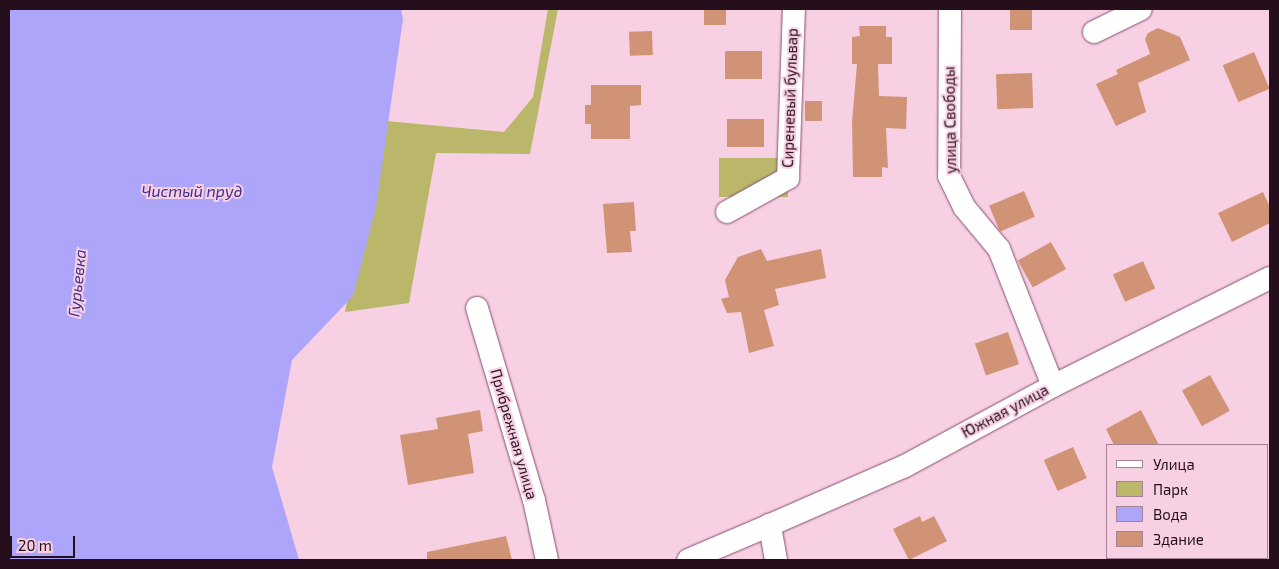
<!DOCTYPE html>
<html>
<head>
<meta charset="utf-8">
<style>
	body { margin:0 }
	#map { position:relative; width:1279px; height:569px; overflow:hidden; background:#f8d0e4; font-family:"Exo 2",sans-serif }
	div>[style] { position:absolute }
	.green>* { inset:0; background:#bab76b; transform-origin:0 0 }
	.water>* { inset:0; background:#aca5f9 }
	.building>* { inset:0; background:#d19375; transform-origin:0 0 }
	.roads { filter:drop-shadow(0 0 1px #884f6e) drop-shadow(0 0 1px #884f6e) }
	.street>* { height:22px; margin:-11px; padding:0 11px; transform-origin:11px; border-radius:11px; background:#fff }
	span { translate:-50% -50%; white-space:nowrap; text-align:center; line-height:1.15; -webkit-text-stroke:4px #f8d0e4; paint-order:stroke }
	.street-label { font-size:15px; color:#260f1c }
	.water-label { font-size:16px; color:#422e8d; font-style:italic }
	.frame { position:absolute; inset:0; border:10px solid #260f1c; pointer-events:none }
	.legend { position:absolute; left:1106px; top:444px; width:162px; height:115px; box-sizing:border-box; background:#f8d0e4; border:1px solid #a48394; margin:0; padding:6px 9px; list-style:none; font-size:15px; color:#260f1c }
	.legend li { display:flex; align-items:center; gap:10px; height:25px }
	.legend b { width:25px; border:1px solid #a48394 }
	.scale { position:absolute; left:10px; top:536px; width:65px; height:22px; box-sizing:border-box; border:2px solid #260f1c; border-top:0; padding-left:6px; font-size:15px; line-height:18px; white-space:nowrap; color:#260f1c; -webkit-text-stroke:4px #f8d0e4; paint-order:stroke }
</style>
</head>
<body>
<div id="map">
	<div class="green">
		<div style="clip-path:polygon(548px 9px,558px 9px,530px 154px,436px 153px,409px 303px,345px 312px,366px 201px,375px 120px,504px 132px,533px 97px)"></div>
		<div style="left:719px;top:158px;width:69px;height:39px"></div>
	</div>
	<div class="water">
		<div style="clip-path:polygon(9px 9px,401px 9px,403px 19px,376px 207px,353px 296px,292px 360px,272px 467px,299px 560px,9px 560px)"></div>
	</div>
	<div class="building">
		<div style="left:704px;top:9px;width:22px;height:16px"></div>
		<div style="left:1010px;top:9px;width:22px;height:21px"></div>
		<div style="clip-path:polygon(859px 26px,886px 26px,886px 37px,892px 37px,892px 64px,878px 64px,879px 96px,907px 97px,906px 129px,886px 128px,888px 168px,882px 167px,882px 177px,853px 177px,852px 122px,857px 64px,852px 64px,852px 37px,860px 36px)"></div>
		<div style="clip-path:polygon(1158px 28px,1180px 37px,1190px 60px,1138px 83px,1146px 112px,1116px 126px,1096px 84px,1118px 74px,1116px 70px,1150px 54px,1145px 39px,1148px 33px)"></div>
		<div style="left:652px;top:31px;width:24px;height:23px;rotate:88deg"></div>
		<div style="left:725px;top:51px;width:37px;height:28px"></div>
		<div style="left:1254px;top:52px;width:40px;height:34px;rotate:67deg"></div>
		<div style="left:1032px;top:73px;width:35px;height:36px;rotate:88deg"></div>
		<div style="clip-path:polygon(591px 85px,641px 85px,641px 105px,630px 106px,630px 139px,591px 139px,591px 124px,585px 124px,585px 105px,591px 105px)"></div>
		<div style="left:822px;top:101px;width:20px;height:17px;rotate:90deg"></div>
		<div style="left:727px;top:119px;width:37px;height:28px"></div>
		<div style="left:1024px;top:191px;width:28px;height:38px;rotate:67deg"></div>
		<div style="clip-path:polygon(1263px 192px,1270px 207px,1270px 223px,1232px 242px,1218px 213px)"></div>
		<div style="clip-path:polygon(634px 202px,636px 231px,630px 231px,632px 252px,607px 253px,603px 204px)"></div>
		<div style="left:1051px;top:242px;width:31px;height:38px;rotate:61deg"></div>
		<div style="clip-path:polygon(761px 249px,767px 261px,821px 249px,826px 278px,775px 289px,779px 305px,764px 310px,774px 346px,749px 353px,741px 312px,727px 313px,721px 299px,729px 297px,725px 280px,738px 257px)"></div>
		<div style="left:1143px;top:261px;width:30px;height:33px;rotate:66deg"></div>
		<div style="left:1008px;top:332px;width:34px;height:35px;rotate:71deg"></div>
		<div style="left:1210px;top:375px;width:41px;height:32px;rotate:61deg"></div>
		<div style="clip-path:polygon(480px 410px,483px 431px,468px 434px,474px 473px,408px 485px,400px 435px,438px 429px,436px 418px)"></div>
		<div style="clip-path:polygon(1141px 410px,1159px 445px,1114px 445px,1106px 429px)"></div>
		<div style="left:1073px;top:447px;width:34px;height:32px;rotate:66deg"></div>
		<div style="clip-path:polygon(920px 516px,922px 522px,934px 516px,947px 541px,909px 560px,893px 529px)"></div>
		<div style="clip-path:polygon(506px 536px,512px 560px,427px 560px,427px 552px)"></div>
	</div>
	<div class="roads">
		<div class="street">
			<div style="left:950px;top:9px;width:167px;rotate:90.3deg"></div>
			<div style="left:949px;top:176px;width:34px;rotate:64deg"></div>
			<div style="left:964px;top:207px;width:55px;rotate:50.2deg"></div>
			<div style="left:999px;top:249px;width:147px;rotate:68.5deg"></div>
			<div style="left:1094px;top:32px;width:52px;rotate:-26.1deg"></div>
			<div style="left:727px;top:212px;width:70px;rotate:-29.1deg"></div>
			<div style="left:788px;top:178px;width:169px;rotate:-88deg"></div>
			<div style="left:477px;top:308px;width:200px;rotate:73.5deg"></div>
			<div style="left:534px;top:500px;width:61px;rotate:77.8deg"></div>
			<div style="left:688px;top:560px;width:89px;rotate:-23.1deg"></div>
			<div style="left:776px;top:560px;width:36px;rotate:-100deg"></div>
			<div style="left:770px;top:525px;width:147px;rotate:-23.6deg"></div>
			<div style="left:905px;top:466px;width:168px;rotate:-28.4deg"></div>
			<div style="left:1053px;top:386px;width:242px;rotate:-26.5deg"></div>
		</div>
	</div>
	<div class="street-label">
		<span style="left:790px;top:98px;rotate:-88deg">Сиреневый бульвар</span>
		<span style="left:950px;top:120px;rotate:-91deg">улица Свободы</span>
		<span style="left:1005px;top:411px;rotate:-28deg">Южная улица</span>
		<span style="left:514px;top:434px;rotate:74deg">Прибрежная улица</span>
	</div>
	<div class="water-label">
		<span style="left:192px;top:191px">Чистый пруд</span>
		<span style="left:77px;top:283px;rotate:-84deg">Гурьевка</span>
	</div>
	<div class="frame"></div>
	<ul class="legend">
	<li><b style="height:6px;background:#fff"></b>Улица</li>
	<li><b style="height:14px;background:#bab76b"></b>Парк</li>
	<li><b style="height:14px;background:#aca5f9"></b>Вода</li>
	<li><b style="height:14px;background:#d19375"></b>Здание</li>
	</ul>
	<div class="scale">20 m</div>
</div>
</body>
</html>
